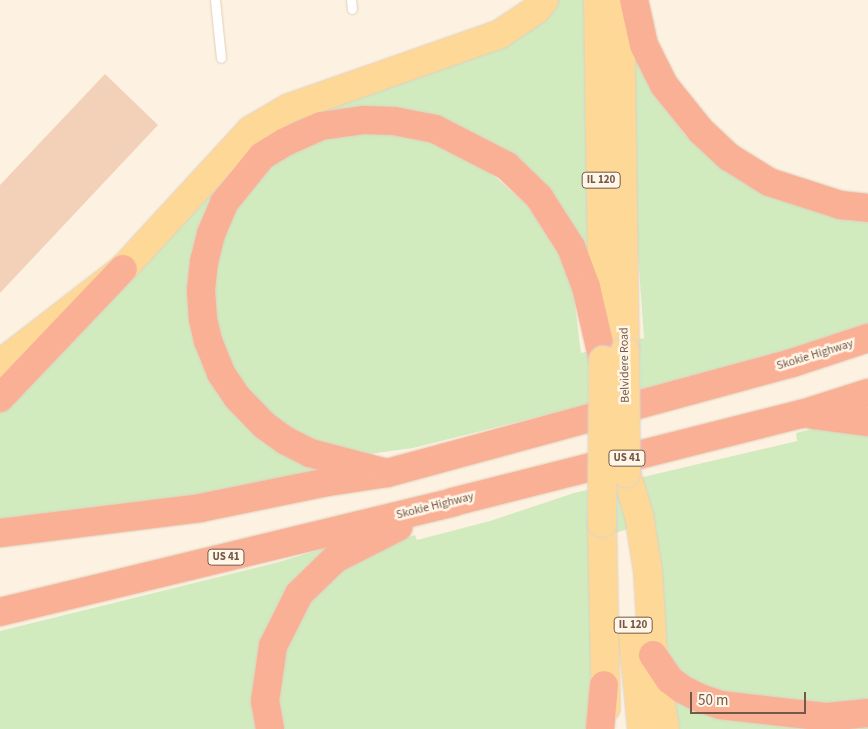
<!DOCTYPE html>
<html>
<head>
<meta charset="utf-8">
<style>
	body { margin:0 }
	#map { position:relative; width:868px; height:729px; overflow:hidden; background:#fdf2e1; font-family:"Source Sans 3",sans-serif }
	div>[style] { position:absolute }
	.green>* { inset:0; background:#d1ebbf }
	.building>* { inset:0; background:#f3d0b8 }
	.roads { filter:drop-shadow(0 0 1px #e1cebd) drop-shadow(0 0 1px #e1cebd) }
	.lane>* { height:9px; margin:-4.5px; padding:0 4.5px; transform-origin:4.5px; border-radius:4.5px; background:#fff }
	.primary>* { height:28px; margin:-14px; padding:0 14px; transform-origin:14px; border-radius:14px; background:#fed897 }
	.highway>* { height:28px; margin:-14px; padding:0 14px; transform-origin:14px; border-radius:14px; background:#fab095 }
	.bridges { filter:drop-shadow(0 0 1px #dbd4cf) drop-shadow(0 0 1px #dbd4cf) }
	.primary-bridge>* { height:28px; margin:-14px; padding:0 14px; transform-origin:14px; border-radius:14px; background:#fed897 }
	span { translate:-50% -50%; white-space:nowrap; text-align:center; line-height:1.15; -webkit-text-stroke:5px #fff6e8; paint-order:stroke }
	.shield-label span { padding:1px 4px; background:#fff6e8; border:1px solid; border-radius:4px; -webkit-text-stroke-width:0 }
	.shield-label { font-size:11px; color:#755847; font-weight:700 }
	.street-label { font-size:12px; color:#755847 }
	.scale { position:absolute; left:690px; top:692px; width:116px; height:22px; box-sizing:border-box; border:2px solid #755847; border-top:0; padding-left:6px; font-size:15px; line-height:18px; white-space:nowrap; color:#755847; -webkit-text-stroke:4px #fff6e8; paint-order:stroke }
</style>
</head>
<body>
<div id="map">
	<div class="green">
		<div style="clip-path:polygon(557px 0,585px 0,595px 296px,494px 154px,340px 118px,224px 190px,204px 358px,327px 468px,259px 488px,0 524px,0 410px,270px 130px,547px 13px)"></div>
		<div style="clip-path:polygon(633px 35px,646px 74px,671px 115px,684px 134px,726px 171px,868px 220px,868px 328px,693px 378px,413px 448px,369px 454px,318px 446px,243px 395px,207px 309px,223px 221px,270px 165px,300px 146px,346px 132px,405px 135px,435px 142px,486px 169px,526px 204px,557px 247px,573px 289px,581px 353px,644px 338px,635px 213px)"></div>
		<div style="clip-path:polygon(816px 428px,868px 430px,868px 704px,844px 708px,700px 691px,662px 652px,653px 522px,590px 540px,592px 729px,275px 729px,275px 672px,312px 591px,377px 547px,415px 535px,417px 540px,490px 521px,574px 493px,797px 441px,796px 433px)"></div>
		<div style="clip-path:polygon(388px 529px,303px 578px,260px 729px,0 729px,0 631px,279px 562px)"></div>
		<div style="clip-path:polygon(664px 684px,868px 723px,868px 729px,673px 729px)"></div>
	</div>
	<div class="building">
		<div style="clip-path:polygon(105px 74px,158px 125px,0 293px,0 185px)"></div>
	</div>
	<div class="roads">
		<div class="lane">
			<div style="left:215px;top:0;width:58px;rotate:84.1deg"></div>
			<div style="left:351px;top:0;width:9px;rotate:84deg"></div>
		</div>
		<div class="primary">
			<div style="left:598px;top:0;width:333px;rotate:89.1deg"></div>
			<div style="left:620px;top:0;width:351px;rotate:89.2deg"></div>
			<div style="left:0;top:364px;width:155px;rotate:-37.7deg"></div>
			<div style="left:123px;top:269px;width:189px;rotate:-47.4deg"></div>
			<div style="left:251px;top:130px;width:44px;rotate:-30.1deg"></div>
			<div style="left:289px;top:108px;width:224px;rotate:-19.3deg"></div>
			<div style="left:500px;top:34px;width:43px;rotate:-33.7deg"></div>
			<div style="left:536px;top:10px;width:13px;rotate:-51deg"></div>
			<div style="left:626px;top:473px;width:44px;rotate:72.8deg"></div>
			<div style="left:639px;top:515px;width:58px;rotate:81deg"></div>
			<div style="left:648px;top:572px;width:83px;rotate:86.6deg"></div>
			<div style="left:653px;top:655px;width:75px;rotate:80.8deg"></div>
			<div style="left:602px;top:523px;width:185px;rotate:88.8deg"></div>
			<div style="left:633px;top:636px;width:93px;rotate:84.5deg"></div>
		</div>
		<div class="highway">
			<div style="left:634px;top:0;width:46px;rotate:77.5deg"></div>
			<div style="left:644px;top:45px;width:45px;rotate:63.4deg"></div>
			<div style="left:664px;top:85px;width:59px;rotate:51.2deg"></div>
			<div style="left:701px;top:131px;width:38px;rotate:43deg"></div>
			<div style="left:729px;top:157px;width:47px;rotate:32deg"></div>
			<div style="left:769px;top:182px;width:75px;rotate:17.9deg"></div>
			<div style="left:840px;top:205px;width:28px;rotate:6deg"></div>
			<div style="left:0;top:398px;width:178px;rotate:-46.4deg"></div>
			<div style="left:813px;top:415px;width:55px;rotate:7.3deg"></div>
			<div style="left:387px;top:473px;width:80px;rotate:-165.4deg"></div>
			<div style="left:310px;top:453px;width:27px;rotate:-153deg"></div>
			<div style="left:286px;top:441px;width:27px;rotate:-144deg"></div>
			<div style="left:264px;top:425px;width:39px;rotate:-134deg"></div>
			<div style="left:237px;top:397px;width:29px;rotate:-124deg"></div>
			<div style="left:221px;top:373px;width:35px;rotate:-112deg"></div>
			<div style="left:208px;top:341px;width:23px;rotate:-103deg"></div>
			<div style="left:203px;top:319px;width:29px;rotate:-94deg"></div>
			<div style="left:201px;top:290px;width:28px;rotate:-84deg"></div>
			<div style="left:204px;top:262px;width:29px;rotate:-76deg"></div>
			<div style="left:211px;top:234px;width:34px;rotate:-67deg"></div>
			<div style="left:224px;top:203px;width:60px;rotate:-51deg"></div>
			<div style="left:262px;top:156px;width:27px;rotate:-31deg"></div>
			<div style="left:285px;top:142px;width:39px;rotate:-24deg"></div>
			<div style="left:321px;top:126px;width:42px;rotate:-8.1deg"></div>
			<div style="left:363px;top:120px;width:31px;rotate:2deg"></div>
			<div style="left:394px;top:121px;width:42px;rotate:11deg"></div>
			<div style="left:435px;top:129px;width:81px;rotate:27.2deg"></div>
			<div style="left:507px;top:166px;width:45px;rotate:44.1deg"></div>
			<div style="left:539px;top:197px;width:59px;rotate:57.4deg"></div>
			<div style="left:571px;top:247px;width:43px;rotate:69.4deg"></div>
			<div style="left:586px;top:287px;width:75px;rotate:76.9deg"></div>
			<div style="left:0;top:533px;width:202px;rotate:-7.1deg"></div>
			<div style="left:200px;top:508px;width:131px;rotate:-11.5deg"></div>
			<div style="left:328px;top:482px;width:60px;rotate:-8.7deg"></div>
			<div style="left:387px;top:473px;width:420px;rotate:-15.2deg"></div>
			<div style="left:792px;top:363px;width:80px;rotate:-18.2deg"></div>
			<div style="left:0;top:612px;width:466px;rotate:-13.6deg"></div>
			<div style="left:453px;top:502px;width:360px;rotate:-14.2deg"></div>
			<div style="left:802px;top:414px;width:69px;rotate:-17.7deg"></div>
			<div style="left:653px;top:655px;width:30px;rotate:56deg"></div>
			<div style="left:670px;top:680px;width:15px;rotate:37deg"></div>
			<div style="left:682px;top:689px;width:20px;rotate:27deg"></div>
			<div style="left:700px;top:698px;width:21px;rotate:19deg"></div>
			<div style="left:720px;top:705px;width:108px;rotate:6.4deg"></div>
			<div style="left:827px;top:717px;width:41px;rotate:-5.6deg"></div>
			<div style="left:270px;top:729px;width:28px;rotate:-100deg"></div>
			<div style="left:265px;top:701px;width:56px;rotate:-81.7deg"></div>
			<div style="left:273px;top:646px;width:58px;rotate:-63.4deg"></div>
			<div style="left:299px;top:594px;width:50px;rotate:-44.2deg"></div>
			<div style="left:335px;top:559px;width:71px;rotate:-26.9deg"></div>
			<div style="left:600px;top:729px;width:44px;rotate:-84.8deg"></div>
		</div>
	</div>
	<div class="bridges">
		<div class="primary-bridge">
			<div style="left:625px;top:351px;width:122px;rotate:89.5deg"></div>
			<div style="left:602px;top:523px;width:163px;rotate:-89.6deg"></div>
		</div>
	</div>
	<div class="shield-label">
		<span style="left:601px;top:180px">IL 120</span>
		<span style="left:627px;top:458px">US 41</span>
		<span style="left:226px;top:557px">US 41</span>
		<span style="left:633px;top:625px">IL 120</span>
	</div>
	<div class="street-label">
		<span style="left:815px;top:355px;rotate:-17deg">Skokie Highway</span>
		<span style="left:625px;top:365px;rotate:-91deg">Belvidere Road</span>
		<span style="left:435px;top:506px;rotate:-14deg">Skokie Highway</span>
	</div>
	<div class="scale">50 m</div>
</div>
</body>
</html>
